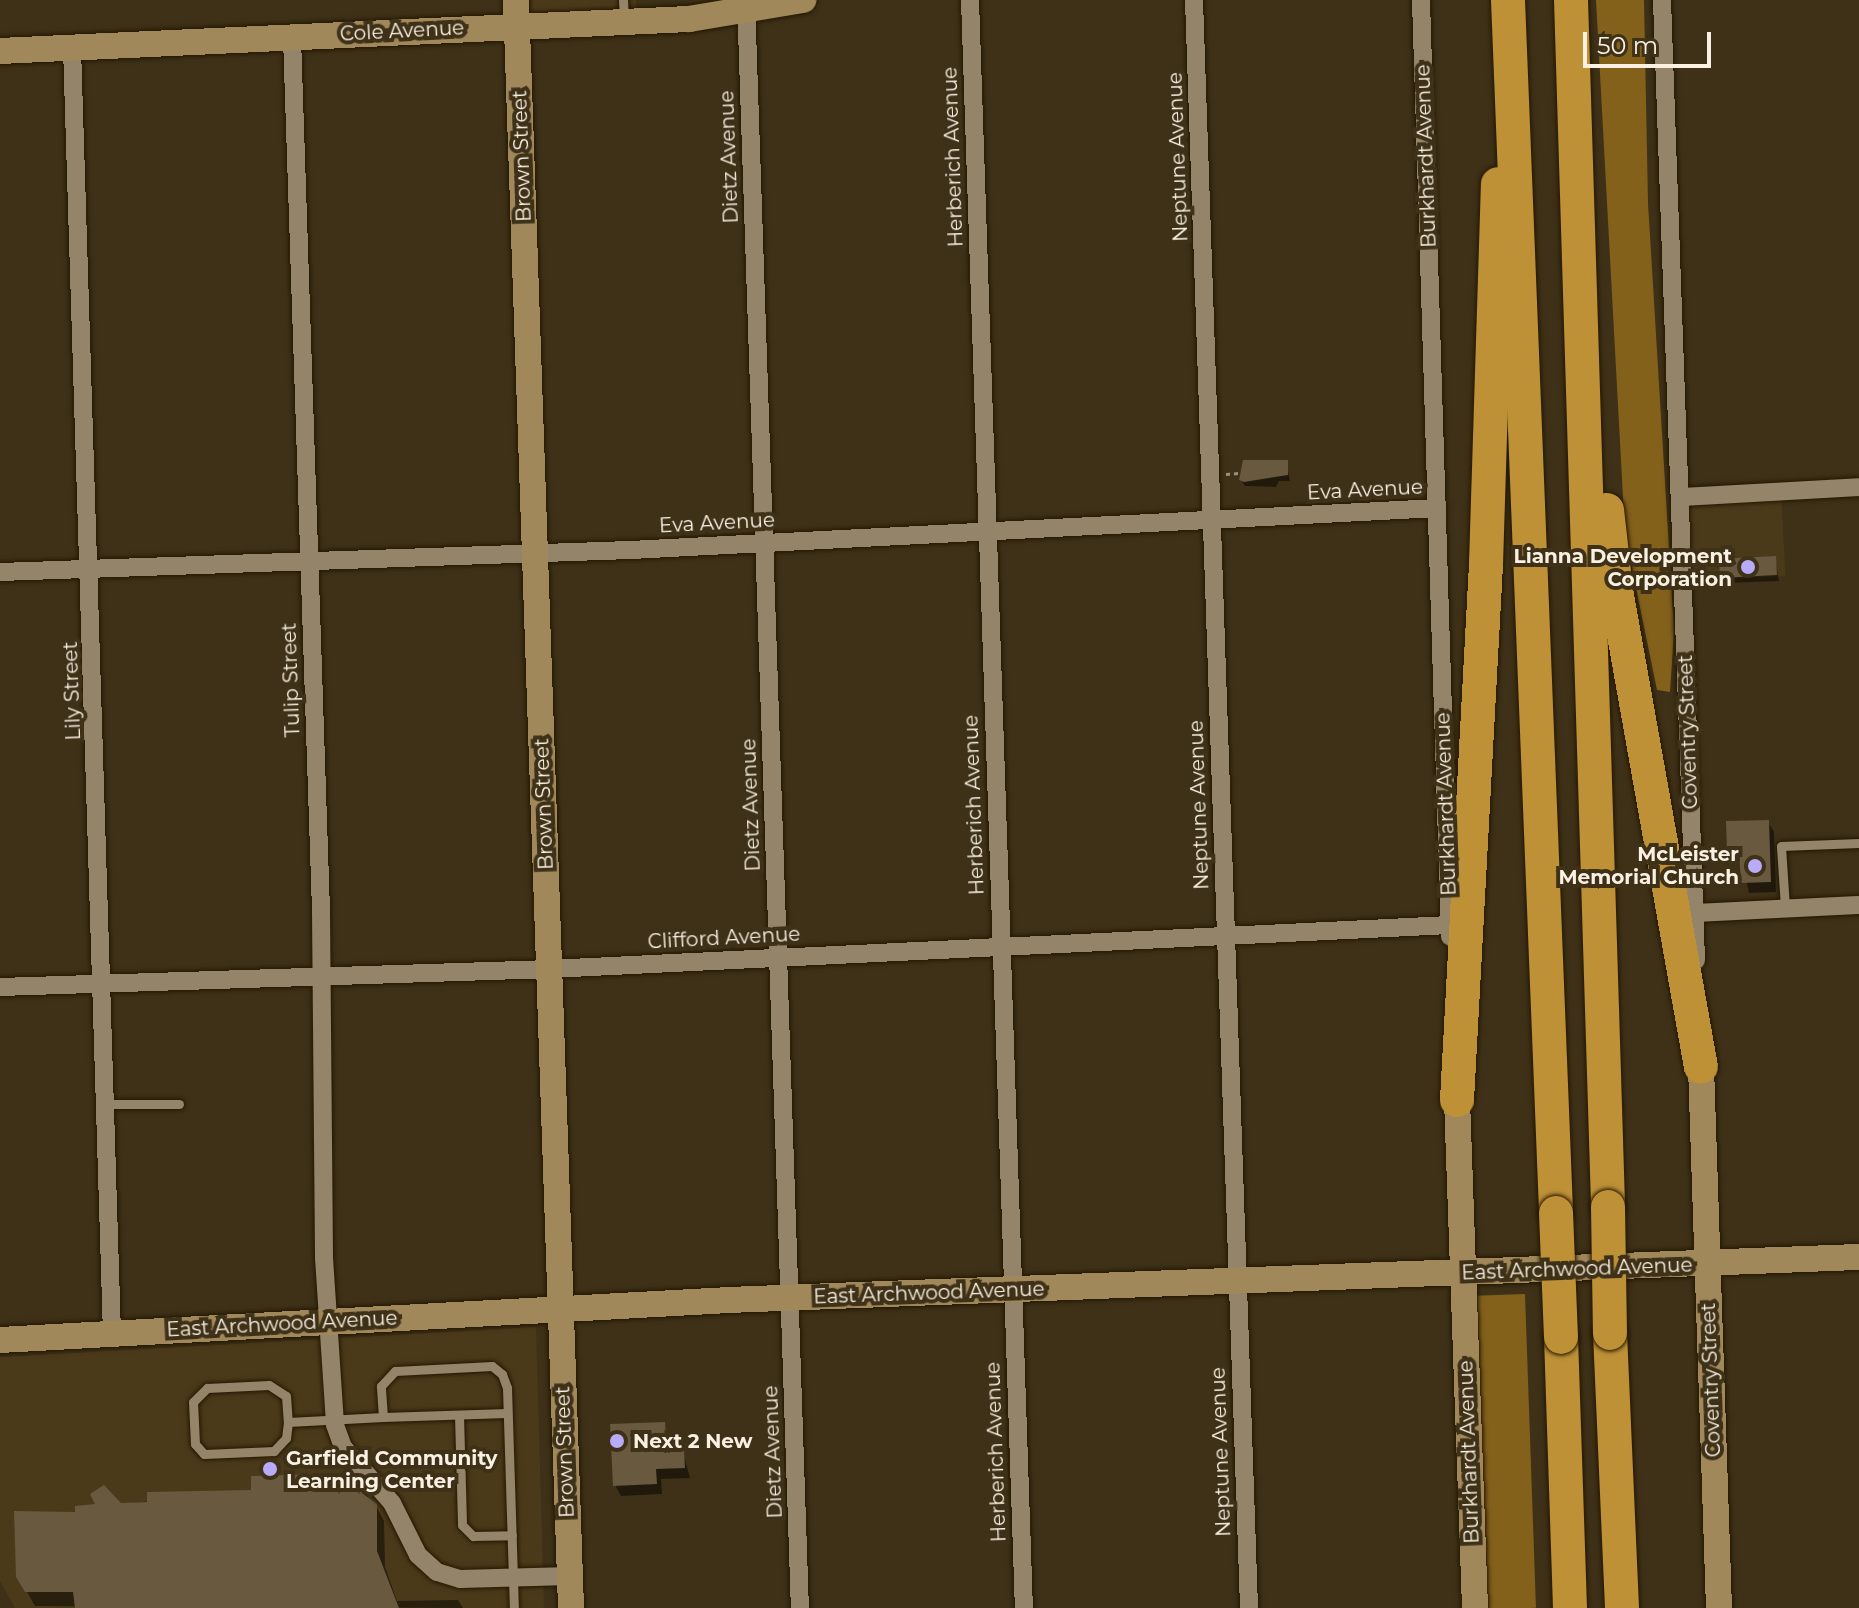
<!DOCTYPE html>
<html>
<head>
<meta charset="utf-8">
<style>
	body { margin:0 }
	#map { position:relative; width:1859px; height:1608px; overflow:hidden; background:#3e3118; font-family:Montserrat,sans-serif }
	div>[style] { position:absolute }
	.built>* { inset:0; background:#4b3a1a; transform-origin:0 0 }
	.forest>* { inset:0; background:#83611b; transform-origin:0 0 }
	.shadow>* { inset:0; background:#0007 }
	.building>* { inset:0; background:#68593f; transform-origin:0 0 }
	.path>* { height:3px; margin-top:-1.5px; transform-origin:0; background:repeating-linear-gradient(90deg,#9b8f7b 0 4px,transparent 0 8px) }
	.roads { filter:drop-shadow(0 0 2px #251801) drop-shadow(0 0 2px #251801) }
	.lane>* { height:9px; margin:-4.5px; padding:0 4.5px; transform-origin:4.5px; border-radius:4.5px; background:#948469 }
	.street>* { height:18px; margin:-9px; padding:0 9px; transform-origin:9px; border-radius:9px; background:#948469 }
	.secondary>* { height:26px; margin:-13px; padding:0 13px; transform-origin:13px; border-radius:13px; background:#a1885a }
	.highway>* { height:34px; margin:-17px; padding:0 17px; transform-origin:17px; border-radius:17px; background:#be9137 }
	.bridges { filter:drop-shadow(0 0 2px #251801) drop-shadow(0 0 2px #251801) }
	.highway-bridge>* { height:34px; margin:-17px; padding:0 17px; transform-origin:17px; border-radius:17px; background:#be9137 }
	.dots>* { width:22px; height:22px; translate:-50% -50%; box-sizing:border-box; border:4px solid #3e3118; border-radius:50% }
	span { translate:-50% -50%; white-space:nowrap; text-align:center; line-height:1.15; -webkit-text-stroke:8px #3e3118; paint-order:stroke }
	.street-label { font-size:20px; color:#faf1e2 }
	.poi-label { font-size:20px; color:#faf1e2; font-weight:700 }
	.right { translate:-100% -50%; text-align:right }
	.left { translate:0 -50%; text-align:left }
	.scale { position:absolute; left:1583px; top:32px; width:128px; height:36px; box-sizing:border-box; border:4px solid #faf1e2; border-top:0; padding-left:10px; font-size:24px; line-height:28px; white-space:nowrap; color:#faf1e2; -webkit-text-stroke:6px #3e3118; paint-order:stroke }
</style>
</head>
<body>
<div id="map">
	<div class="built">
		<div style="clip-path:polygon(516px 0,636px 0,637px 21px,518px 27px)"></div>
		<div style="left:1781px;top:491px;width:85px;height:99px;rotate:87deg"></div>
		<div style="clip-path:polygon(536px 1327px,544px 1608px,15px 1608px,0 1581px,0 1357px)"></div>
	</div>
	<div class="forest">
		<div style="clip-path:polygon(1596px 0,1644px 0,1648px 203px,1674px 631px,1670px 692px,1657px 690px,1625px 534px)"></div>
		<div style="left:1525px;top:1294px;width:314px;height:50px;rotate:88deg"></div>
	</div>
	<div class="shadow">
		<div style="clip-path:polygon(1286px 462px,1290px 481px,1279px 481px,1276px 487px,1245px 486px,1241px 480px)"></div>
		<div style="clip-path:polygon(1775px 558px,1779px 581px,1725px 583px,1722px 577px)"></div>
		<div style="clip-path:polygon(1768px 822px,1774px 832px,1776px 892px,1749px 893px,1742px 861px,1735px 861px,1729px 850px)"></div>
		<div style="clip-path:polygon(664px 1424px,671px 1454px,683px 1453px,690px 1478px,661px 1479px,662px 1494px,621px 1496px,615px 1485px)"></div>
		<div style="clip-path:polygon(319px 1476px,325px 1486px,358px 1485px,376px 1506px,384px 1521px,385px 1567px,397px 1601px,458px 1600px,463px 1608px,35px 1606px,18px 1576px,76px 1514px,99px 1506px,253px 1492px)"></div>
	</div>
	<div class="building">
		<div style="clip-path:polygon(1243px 460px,1288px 460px,1288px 475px,1244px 482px,1239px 480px)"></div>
		<div style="left:1776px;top:556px;width:19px;height:57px;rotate:87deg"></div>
		<div style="clip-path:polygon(1769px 820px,1771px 882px,1741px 883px,1739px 850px,1727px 851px,1726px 821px)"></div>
		<div style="clip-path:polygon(665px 1422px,667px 1452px,684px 1451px,685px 1468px,656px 1469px,657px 1484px,613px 1486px,610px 1424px)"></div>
		<div style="clip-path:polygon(320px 1474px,321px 1484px,359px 1483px,362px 1493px,377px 1504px,377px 1551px,399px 1608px,75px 1608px,73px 1592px,25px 1592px,16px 1577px,14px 1511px,75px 1512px,75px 1506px,95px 1504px,90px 1494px,104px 1485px,121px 1503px,147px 1502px,147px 1492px,251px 1490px,251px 1476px)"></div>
	</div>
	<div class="path">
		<div style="left:1226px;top:474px;width:13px;rotate:-4deg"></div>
	</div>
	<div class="roads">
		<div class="lane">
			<div style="left:623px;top:0;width:21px;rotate:87deg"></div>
			<div style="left:1785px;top:907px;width:61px;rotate:-93.8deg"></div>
			<div style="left:1781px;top:846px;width:78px;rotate:-2.2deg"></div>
			<div style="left:105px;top:1104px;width:74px"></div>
			<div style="left:459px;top:1415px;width:110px;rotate:88.4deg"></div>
			<div style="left:462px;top:1525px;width:16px;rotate:45deg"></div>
			<div style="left:473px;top:1536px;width:39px;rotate:-1deg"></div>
			<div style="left:383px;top:1417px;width:124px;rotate:-1.8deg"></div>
			<div style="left:288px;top:1422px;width:16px;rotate:97deg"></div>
			<div style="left:286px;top:1438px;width:18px;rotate:133deg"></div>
			<div style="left:274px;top:1451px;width:70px;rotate:177.5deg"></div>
			<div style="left:204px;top:1454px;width:13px;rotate:-132deg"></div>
			<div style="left:195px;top:1444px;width:42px;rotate:-92.7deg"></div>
			<div style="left:193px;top:1402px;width:20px;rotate:-45deg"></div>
			<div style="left:207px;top:1388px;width:62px;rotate:-2.8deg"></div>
			<div style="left:269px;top:1385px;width:20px;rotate:33deg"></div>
			<div style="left:286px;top:1396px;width:26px;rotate:86deg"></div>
			<div style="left:288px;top:1422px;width:95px;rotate:-3deg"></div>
			<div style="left:383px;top:1417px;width:31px;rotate:-94deg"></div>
			<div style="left:381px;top:1386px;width:21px;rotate:-47deg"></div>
			<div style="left:395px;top:1371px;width:97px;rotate:-3deg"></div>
			<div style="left:492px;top:1366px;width:13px;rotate:39deg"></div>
			<div style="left:502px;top:1374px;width:15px;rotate:70deg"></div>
			<div style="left:507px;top:1388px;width:220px;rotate:88.2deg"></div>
		</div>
		<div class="street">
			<div style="left:746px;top:0;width:1609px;rotate:88.08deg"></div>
			<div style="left:970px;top:0;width:1609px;rotate:88.08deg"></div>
			<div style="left:1194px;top:0;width:1609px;rotate:88.04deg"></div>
			<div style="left:1421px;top:0;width:937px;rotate:88.23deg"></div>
			<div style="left:1662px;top:0;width:961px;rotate:87.97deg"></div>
			<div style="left:292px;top:37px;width:875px;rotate:88.1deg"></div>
			<div style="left:321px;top:912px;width:346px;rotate:89.5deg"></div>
			<div style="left:324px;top:1258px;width:167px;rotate:86.2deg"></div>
			<div style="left:335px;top:1425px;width:23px;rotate:70deg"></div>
			<div style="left:343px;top:1447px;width:74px;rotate:48.8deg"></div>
			<div style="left:392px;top:1503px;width:58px;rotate:63.4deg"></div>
			<div style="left:418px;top:1555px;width:25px;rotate:42deg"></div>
			<div style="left:437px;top:1572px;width:24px;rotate:17deg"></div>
			<div style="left:460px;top:1579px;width:110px;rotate:-1.6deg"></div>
			<div style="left:72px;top:47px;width:1287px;rotate:88.22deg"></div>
			<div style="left:1682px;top:497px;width:177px;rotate:-3.2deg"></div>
			<div style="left:0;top:572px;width:631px;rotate:-2deg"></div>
			<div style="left:631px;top:550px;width:807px;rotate:-2.98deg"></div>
			<div style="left:1694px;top:913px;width:165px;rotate:-2.8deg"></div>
			<div style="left:0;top:987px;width:550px;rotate:-1.87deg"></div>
			<div style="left:550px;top:969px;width:900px;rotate:-2.8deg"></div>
		</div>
		<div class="secondary">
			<div style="left:516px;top:0;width:1609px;rotate:88.04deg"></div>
			<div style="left:0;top:51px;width:690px;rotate:-2.66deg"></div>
			<div style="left:689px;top:19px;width:116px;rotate:-9.5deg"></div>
			<div style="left:1701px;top:1066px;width:542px;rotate:88.1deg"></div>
			<div style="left:1457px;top:1100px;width:508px;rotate:87.97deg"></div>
			<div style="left:0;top:1340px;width:729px;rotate:-3.14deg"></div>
			<div style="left:728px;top:1300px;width:1132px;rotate:-2.18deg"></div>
		</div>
		<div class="highway">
			<div style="left:1508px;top:0;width:1214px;rotate:87.73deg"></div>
			<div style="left:1571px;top:0;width:1208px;rotate:88.24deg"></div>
			<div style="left:1607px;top:510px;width:81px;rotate:83.6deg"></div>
			<div style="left:1616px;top:590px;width:484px;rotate:79.9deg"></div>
			<div style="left:1457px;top:1100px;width:537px;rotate:-86.9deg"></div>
			<div style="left:1486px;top:564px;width:380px;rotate:-88.2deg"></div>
			<div style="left:1610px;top:1333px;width:275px;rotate:87.5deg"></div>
			<div style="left:1561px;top:1337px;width:271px;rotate:88.1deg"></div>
		</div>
	</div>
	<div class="bridges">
		<div class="highway-bridge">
			<div style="left:1608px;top:1207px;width:126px;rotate:89.1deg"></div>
			<div style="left:1556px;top:1213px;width:124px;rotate:87.7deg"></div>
		</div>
	</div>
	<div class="dots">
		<div style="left:1748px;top:567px;background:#b8abf7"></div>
		<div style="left:1755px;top:866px;background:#b8abf7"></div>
		<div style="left:617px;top:1441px;background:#b8abf7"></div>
		<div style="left:270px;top:1469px;background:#b8abf7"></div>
	</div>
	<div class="street-label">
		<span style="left:402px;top:31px;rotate:-3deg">Cole Avenue</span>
		<span style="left:522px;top:156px;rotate:-92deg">Brown Street</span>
		<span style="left:1426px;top:156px;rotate:-92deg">Burkhardt Avenue</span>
		<span style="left:729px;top:157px;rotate:-92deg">Dietz Avenue</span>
		<span style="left:953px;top:157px;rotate:-92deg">Herberich Avenue</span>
		<span style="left:1178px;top:157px;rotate:-92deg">Neptune Avenue</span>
		<span style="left:1365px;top:490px;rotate:-3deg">Eva Avenue</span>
		<span style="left:717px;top:523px;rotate:-3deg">Eva Avenue</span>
		<span style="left:291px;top:680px;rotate:-92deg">Tulip Street</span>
		<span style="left:72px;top:691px;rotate:-92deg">Lily Street</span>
		<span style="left:1688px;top:732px;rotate:-92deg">Coventry Street</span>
		<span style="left:544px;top:804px;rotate:-92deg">Brown Street</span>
		<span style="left:1446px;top:804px;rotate:-92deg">Burkhardt Avenue</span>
		<span style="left:751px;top:805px;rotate:-92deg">Dietz Avenue</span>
		<span style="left:974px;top:805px;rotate:-92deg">Herberich Avenue</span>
		<span style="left:1199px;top:805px;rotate:-92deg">Neptune Avenue</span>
		<span style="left:724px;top:938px;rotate:-3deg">Clifford Avenue</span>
		<span style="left:1577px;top:1269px;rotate:-2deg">East Archwood Avenue</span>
		<span style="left:929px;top:1293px;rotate:-2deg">East Archwood Avenue</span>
		<span style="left:282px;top:1324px;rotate:-3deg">East Archwood Avenue</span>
		<span style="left:1711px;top:1380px;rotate:-92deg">Coventry Street</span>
		<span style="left:565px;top:1452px;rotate:-92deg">Brown Street</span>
		<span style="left:773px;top:1452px;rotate:-92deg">Dietz Avenue</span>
		<span style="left:996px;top:1452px;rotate:-92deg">Herberich Avenue</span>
		<span style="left:1221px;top:1452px;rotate:-92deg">Neptune Avenue</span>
		<span style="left:1469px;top:1452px;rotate:-92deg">Burkhardt Avenue</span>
	</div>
	<div class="poi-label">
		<span class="right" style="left:1732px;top:568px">Lianna Development<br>Corporation</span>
		<span class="right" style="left:1739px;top:866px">McLeister<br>Memorial Church</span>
		<span class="left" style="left:633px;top:1441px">Next 2 New</span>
		<span class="left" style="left:286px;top:1470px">Garfield Community<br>Learning Center</span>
	</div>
	<div class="scale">50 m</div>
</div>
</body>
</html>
